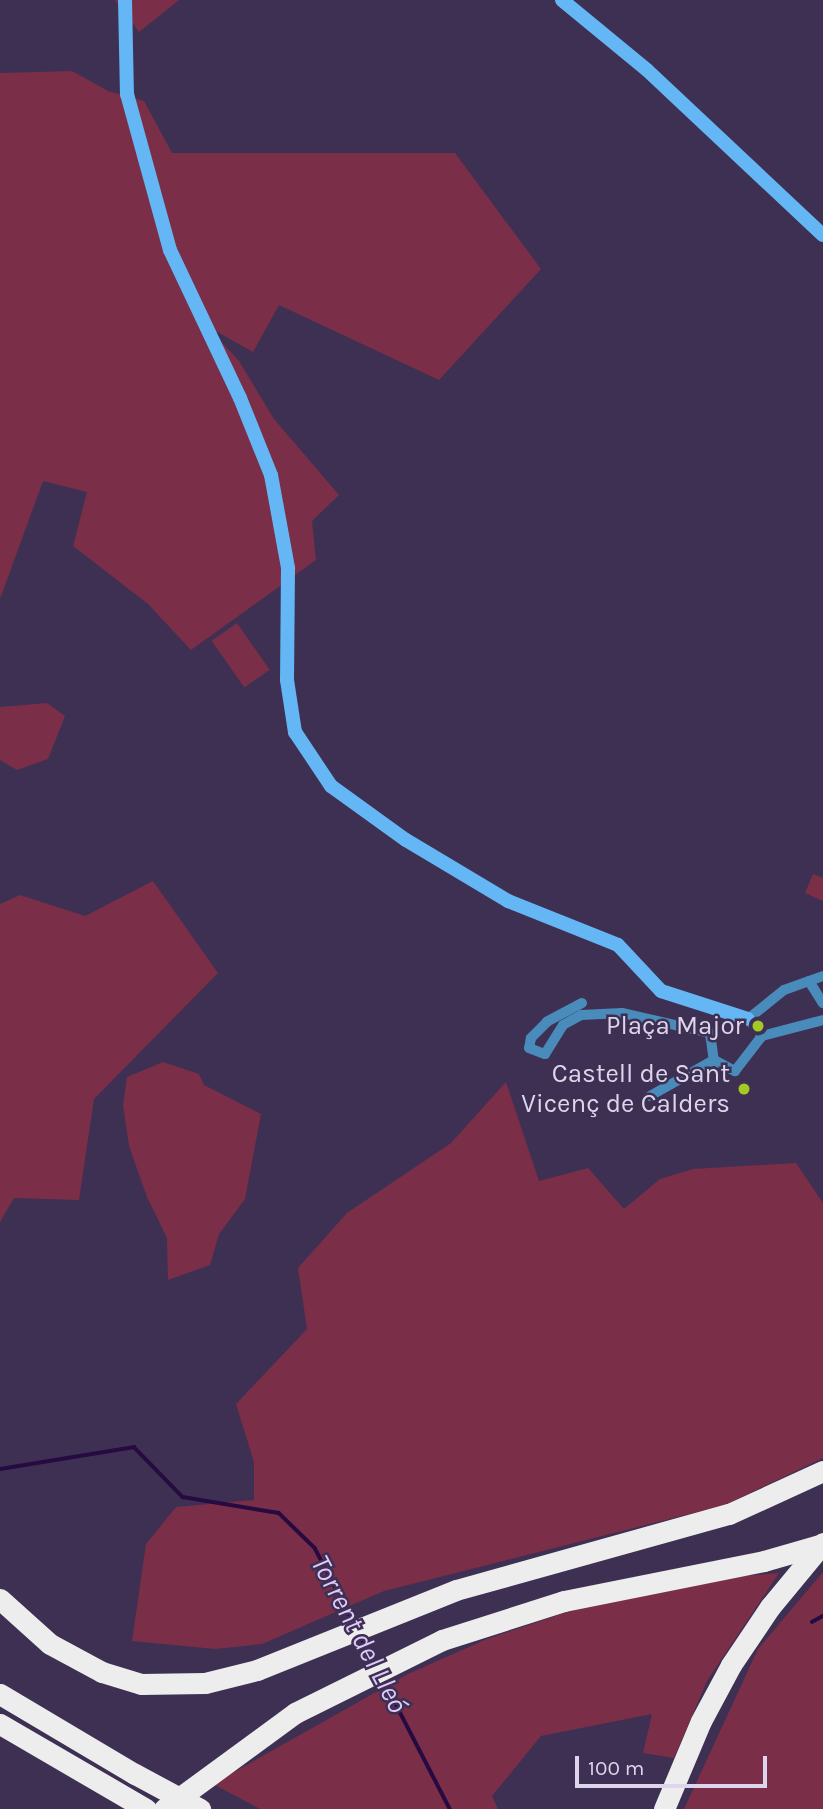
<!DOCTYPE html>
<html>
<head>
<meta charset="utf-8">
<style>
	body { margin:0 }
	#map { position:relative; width:823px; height:1809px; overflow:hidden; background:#3e3053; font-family:Karla,sans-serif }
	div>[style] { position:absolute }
	.green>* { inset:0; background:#7a2e47; transform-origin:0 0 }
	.stream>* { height:3.5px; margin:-1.75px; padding:0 1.75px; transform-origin:1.75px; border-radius:1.75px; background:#260a41 }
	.street>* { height:10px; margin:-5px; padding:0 5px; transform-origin:5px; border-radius:5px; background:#498bbb }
	.secondary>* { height:14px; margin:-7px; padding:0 7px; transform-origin:7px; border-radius:7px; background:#64b7f4 }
	.highway>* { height:21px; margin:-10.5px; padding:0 10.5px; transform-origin:10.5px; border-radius:10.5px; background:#ededed }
	.highway-bridge>* { height:21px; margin:-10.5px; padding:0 10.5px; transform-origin:10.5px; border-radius:10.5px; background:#ededed }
	.dots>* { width:19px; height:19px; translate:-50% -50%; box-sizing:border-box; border:4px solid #3e3053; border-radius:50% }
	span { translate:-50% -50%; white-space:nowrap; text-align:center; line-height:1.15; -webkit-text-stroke:5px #3e3053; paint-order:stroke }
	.poi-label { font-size:26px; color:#ddd5eb }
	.right { translate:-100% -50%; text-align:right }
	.water-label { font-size:28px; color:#dec9ff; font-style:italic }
	.scale { position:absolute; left:575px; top:1756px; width:192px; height:32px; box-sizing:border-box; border:4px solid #ddd5eb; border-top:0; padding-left:9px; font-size:21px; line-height:24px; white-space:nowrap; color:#ddd5eb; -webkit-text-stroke:5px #3e3053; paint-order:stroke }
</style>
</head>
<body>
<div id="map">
	<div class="green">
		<div style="clip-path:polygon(115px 0,179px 0,139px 32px)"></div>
		<div style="clip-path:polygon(72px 71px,108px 91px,144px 101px,172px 153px,455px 153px,541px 269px,439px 380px,279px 305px,253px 352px,207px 326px,239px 361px,274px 419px,339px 495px,312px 521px,316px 560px,191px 650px,148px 604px,73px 546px,87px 492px,43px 481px,0 599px,0 73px)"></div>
		<div style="left:237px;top:623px;width:57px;height:31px;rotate:55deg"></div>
		<div style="clip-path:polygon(47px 703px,65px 716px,48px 759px,17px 770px,0 760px,0 707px)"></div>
		<div style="clip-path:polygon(813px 874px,823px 878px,823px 901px,805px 893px)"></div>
		<div style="clip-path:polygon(153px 881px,218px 973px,94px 1099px,79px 1200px,14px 1198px,0 1222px,0 904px,20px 895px,85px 916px)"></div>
		<div style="clip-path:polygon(163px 1062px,199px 1074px,204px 1085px,261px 1114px,245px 1199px,219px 1234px,210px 1265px,168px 1280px,167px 1238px,147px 1197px,129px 1146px,123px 1105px,127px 1077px)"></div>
		<div style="clip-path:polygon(506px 1082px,539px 1181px,588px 1168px,624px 1209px,660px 1179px,693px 1169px,796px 1163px,823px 1203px,823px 1458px,725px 1505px,384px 1591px,262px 1644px,215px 1649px,132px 1641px,146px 1544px,176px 1507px,254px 1500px,254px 1462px,236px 1404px,307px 1329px,298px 1268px,347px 1213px,451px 1143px)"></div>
		<div style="clip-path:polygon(823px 1572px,823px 1809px,684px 1809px,758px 1649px)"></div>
		<div style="clip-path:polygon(779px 1573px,707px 1681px,674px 1758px,643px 1753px,652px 1714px,541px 1736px,492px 1796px,498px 1809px,260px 1809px,213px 1784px,408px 1674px,487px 1639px,582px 1607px,731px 1577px)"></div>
	</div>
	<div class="stream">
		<div style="left:0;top:1469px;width:136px;rotate:-9.3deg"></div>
		<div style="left:134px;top:1447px;width:70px;rotate:45.6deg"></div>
		<div style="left:183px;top:1497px;width:97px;rotate:9.5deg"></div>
		<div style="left:279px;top:1513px;width:50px;rotate:44.2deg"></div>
		<div style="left:315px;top:1548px;width:85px;rotate:62.5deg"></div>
		<div style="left:812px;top:1622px;width:13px;rotate:-29deg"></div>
		<div style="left:361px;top:1636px;width:31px;rotate:63deg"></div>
		<div style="left:382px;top:1677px;width:148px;rotate:62.7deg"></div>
	</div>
	<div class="street">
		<div style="left:809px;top:981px;width:26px;rotate:58deg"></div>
		<div style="left:582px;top:1003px;width:40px;rotate:152deg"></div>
		<div style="left:547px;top:1022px;width:23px;rotate:135deg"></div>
		<div style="left:531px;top:1038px;width:10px;rotate:101deg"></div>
		<div style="left:529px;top:1048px;width:17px;rotate:21deg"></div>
		<div style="left:545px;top:1054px;width:34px;rotate:-58deg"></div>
		<div style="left:563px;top:1025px;width:21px;rotate:-29deg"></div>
		<div style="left:581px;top:1015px;width:41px;rotate:-2.8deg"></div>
		<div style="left:622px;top:1013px;width:90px;rotate:12.8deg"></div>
		<div style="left:710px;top:1033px;width:27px;rotate:82deg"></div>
		<div style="left:762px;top:1036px;width:22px;rotate:-129deg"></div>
		<div style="left:748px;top:1019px;width:46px;rotate:-38.9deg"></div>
		<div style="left:784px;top:990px;width:41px;rotate:-19.7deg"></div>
		<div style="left:762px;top:1036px;width:63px;rotate:-14.7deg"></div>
		<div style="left:714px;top:1060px;width:24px;rotate:28deg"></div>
		<div style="left:735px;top:1071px;width:44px;rotate:-52.4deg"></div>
		<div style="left:650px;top:1096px;width:73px;rotate:-29.4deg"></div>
	</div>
	<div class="secondary">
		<div style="left:125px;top:0;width:94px;rotate:88.8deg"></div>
		<div style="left:127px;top:94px;width:162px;rotate:74.6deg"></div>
		<div style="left:170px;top:250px;width:164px;rotate:64.7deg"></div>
		<div style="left:240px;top:398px;width:83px;rotate:68.1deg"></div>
		<div style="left:271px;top:475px;width:95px;rotate:79.6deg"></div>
		<div style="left:288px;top:568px;width:112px;rotate:90.5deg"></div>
		<div style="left:287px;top:680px;width:53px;rotate:81.3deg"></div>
		<div style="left:295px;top:732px;width:65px;rotate:56.3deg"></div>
		<div style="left:331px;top:786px;width:92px;rotate:35.8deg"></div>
		<div style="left:406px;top:840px;width:119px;rotate:30.9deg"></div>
		<div style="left:508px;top:901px;width:118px;rotate:21.8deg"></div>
		<div style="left:618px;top:945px;width:63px;rotate:46.9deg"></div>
		<div style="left:661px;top:991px;width:91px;rotate:17.8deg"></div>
		<div style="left:562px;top:0;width:110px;rotate:39.5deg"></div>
		<div style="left:647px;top:70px;width:241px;rotate:43.2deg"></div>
	</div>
	<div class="highway">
		<div style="left:0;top:1599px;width:67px;rotate:42deg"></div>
		<div style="left:50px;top:1644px;width:59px;rotate:28.3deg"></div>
		<div style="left:102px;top:1672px;width:41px;rotate:17.1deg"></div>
		<div style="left:141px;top:1684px;width:64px;rotate:-0.9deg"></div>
		<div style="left:205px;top:1683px;width:54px;rotate:-14deg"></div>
		<div style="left:257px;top:1670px;width:214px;rotate:-21.9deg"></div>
		<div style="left:456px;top:1590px;width:283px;rotate:-15.6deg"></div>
		<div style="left:729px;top:1514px;width:103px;rotate:-24.6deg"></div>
		<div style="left:0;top:1694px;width:157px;rotate:30.7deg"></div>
		<div style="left:0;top:1724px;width:169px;rotate:30.2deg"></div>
		<div style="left:164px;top:1809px;width:162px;rotate:-36.2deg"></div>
		<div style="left:295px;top:1713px;width:164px;rotate:-26.4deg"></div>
		<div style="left:442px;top:1640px;width:128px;rotate:-17.7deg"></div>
		<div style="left:564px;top:1601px;width:204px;rotate:-11.3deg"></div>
		<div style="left:664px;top:1809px;width:95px;rotate:-67.2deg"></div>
		<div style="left:701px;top:1721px;width:64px;rotate:-61.8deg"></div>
		<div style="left:731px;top:1665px;width:70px;rotate:-56.1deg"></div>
		<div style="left:770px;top:1607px;width:83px;rotate:-50.4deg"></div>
	</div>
	<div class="highway-bridge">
		<div style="left:764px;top:1561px;width:61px;rotate:-16.1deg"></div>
		<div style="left:135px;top:1774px;width:74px;rotate:28.3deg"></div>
	</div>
	<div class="dots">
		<div style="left:758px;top:1026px;background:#a4c824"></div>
		<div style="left:744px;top:1089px;background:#a4c824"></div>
	</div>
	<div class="poi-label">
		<span class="right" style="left:744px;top:1026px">Plaça Major</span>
		<span class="right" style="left:730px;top:1089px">Castell de Sant<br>Vicenç de Calders</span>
	</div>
	<div class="water-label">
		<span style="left:359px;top:1634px;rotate:62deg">Torrent del Lleó</span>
	</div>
	<div class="scale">100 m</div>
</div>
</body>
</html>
